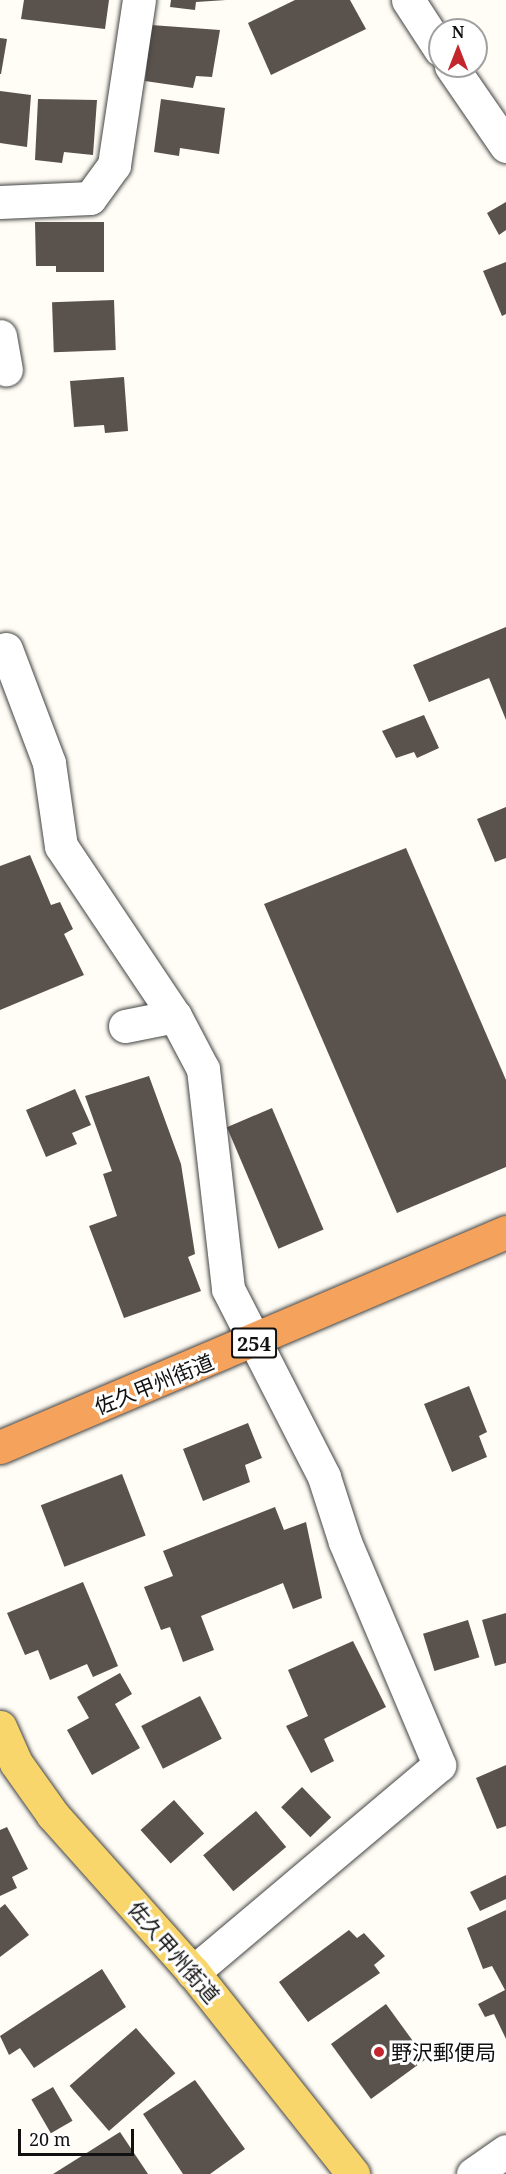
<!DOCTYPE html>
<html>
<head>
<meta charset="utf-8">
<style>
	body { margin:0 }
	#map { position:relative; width:506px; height:2174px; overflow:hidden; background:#fffdf5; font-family:"Noto Serif","Noto Sans JP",serif }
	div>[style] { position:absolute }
	.building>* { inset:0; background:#5a524d; transform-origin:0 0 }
	.roads { filter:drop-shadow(0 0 2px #444) drop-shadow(0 0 2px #444) }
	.minor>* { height:33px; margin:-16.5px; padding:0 16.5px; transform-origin:16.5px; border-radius:16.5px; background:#fff }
	.major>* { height:33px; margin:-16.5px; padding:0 16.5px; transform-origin:16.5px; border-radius:16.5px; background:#f9d66b }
	.highway>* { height:33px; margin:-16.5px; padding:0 16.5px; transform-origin:16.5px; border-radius:16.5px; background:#f5a25d }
	.dots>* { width:16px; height:16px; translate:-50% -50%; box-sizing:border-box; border:3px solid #fff; border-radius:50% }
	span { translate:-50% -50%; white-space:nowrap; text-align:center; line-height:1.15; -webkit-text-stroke:6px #fff; paint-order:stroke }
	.shield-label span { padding:2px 4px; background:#fff; border:2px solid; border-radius:4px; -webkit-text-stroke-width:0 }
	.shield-label { font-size:20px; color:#111; font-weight:700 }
	.street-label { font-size:21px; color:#111 }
	.poi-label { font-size:21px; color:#111 }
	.left { translate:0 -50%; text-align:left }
	.north { position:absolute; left:428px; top:18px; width:60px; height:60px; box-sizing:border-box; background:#fff; border:2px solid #a0a0a0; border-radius:50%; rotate:0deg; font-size:16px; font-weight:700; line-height:24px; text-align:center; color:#111 }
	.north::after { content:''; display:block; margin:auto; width:21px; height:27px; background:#c4262e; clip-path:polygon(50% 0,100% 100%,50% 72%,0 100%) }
	.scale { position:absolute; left:18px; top:2129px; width:116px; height:27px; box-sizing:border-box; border:3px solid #111; border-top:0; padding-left:8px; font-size:18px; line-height:21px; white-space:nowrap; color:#111; -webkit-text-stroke:4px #fff; paint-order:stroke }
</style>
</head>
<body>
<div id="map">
	<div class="building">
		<div style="clip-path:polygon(24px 0,109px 0,105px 29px,21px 19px)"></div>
		<div style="clip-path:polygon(171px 0,226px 0,196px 2px,195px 10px,170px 7px)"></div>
		<div style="clip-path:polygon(295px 0,350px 0,366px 29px,271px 75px,248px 23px)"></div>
		<div style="clip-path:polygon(151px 25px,220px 30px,212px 77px,196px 76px,193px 88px,145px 81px)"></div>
		<div style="clip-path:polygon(0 38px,7px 39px,1px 74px,0 74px)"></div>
		<div style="clip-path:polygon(0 91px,31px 95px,27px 147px,0 143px)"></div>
		<div style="clip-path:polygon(38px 99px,97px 100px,93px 155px,64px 152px,62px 163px,35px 160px)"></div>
		<div style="clip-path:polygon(161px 99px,225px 108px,219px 154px,180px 148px,179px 156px,154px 152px)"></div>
		<div style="clip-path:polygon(506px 202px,506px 230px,499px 235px,487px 213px)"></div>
		<div style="clip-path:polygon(35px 222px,104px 222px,104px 272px,56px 272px,56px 266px,36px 266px)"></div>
		<div style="clip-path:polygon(506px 262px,506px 314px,502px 316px,483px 271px)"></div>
		<div style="left:114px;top:300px;width:50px;height:62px;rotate:88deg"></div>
		<div style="clip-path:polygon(124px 377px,128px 431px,105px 433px,104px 425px,74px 427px,70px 381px)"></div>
		<div style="clip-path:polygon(506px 627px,506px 720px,489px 678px,429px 702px,413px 665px)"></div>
		<div style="clip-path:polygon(424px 715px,439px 748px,417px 758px,414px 752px,396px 758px,382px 731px)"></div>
		<div style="clip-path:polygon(506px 807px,506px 858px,495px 862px,477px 819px)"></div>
		<div style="clip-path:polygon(406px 848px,506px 1080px,506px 1167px,397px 1213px,264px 904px)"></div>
		<div style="clip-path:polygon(30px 855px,51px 905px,60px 902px,73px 929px,64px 934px,84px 975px,0 1010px,0 866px)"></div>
		<div style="clip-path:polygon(149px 1076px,181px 1164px,195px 1254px,188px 1257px,201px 1291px,124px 1318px,89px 1226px,117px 1216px,103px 1174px,112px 1171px,85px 1096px)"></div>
		<div style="clip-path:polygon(75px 1089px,91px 1125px,72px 1133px,77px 1144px,46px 1157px,26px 1110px)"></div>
		<div style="left:272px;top:1108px;width:132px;height:49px;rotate:67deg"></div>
		<div style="clip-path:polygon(469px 1386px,487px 1432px,479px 1436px,487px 1457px,452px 1472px,424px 1404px)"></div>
		<div style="clip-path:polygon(248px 1423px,262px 1458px,245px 1465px,250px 1482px,203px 1501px,183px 1449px)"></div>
		<div style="left:122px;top:1474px;width:66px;height:87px;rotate:69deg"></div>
		<div style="clip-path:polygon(275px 1507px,284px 1530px,306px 1522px,322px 1598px,293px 1609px,283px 1583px,201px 1616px,214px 1650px,183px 1662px,170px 1627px,161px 1630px,144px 1587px,173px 1576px,163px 1551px)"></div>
		<div style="clip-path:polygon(83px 1582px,118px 1666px,93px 1677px,87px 1664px,50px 1680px,38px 1650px,25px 1655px,7px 1613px)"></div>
		<div style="clip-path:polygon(506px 1613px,506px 1663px,495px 1666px,482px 1620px)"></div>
		<div style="left:468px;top:1620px;width:39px;height:47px;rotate:73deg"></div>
		<div style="clip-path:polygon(353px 1641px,386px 1707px,324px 1739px,334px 1761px,311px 1773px,286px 1726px,308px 1716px,288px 1670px)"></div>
		<div style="clip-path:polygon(120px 1673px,132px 1694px,115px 1704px,140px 1748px,92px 1775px,67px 1730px,89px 1718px,77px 1697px)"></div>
		<div style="left:200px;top:1696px;width:48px;height:66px;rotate:63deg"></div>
		<div style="clip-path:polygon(506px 1765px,506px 1826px,497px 1829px,476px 1778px)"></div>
		<div style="left:302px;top:1787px;width:42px;height:29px;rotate:46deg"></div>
		<div style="left:174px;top:1800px;width:45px;height:45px;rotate:48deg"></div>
		<div style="left:256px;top:1811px;width:47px;height:69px;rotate:50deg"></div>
		<div style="clip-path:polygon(7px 1827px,28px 1869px,12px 1877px,17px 1888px,0 1896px,0 1830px)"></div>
		<div style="clip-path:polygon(506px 1875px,506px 1899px,480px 1911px,470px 1892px)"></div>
		<div style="clip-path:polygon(5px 1904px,29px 1935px,0 1957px,0 1908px)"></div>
		<div style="clip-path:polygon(506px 1910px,506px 2039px,494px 2014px,485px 2017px,478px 2004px,505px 1990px,492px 1966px,483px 1969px,467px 1928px)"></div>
		<div style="clip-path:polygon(349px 1930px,357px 1938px,364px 1933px,385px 1956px,374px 1965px,380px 1973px,308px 2022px,279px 1982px)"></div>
		<div style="clip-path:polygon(102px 1969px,126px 2007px,34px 2068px,20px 2048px,9px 2055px,0 2036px)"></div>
		<div style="left:386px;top:2004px;width:68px;height:68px;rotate:54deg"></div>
		<div style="left:136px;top:2028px;width:60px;height:88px;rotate:49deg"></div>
		<div style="clip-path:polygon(195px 2080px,245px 2149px,210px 2174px,183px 2174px,143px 2114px)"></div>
		<div style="left:53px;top:2087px;width:39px;height:25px;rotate:60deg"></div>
		<div style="clip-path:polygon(120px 2132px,148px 2174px,53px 2174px)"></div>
	</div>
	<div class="roads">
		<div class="minor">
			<div style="left:408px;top:0;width:59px;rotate:56.9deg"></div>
			<div style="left:451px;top:66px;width:97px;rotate:55.5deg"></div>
			<div style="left:0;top:202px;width:90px;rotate:-2.5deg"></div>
			<div style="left:90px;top:198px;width:41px;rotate:-54deg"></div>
			<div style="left:114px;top:165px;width:167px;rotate:-81.4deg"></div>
			<div style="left:0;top:336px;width:34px;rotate:80deg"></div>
			<div style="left:6px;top:649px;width:122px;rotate:69.3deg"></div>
			<div style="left:49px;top:763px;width:84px;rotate:81.8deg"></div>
			<div style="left:61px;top:846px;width:205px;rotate:56.2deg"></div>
			<div style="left:125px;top:1026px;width:51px;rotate:-11.3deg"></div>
			<div style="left:175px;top:1016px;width:60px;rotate:62.2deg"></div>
			<div style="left:203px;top:1069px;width:221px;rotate:83.5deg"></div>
			<div style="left:228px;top:1289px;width:211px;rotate:62.9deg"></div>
			<div style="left:324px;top:1477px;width:68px;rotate:72.1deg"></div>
			<div style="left:345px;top:1542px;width:242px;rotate:67.1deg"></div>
			<div style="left:439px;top:1765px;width:322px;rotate:139.9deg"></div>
			<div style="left:473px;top:2174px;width:40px;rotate:-34.9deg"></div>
		</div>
		<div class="major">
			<div style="left:0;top:1727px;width:39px;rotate:66deg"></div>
			<div style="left:16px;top:1763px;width:64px;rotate:54.6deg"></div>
			<div style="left:53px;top:1815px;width:210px;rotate:48.3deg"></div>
			<div style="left:193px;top:1972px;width:258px;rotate:51.6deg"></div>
		</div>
		<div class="highway">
			<div style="left:0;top:1447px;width:550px;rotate:-23.02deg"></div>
		</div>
	</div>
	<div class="dots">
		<div style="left:379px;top:2052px;background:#c4262e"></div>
	</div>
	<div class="shield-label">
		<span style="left:254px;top:1343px">254</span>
	</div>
	<div class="street-label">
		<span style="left:154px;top:1384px;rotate:-22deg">佐久甲州街道</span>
		<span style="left:174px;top:1952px;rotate:49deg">佐久甲州街道</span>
	</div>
	<div class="poi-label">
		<span class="left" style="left:391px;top:2052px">野沢郵便局</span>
	</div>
	<div class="north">N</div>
	<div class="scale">20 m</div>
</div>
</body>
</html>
